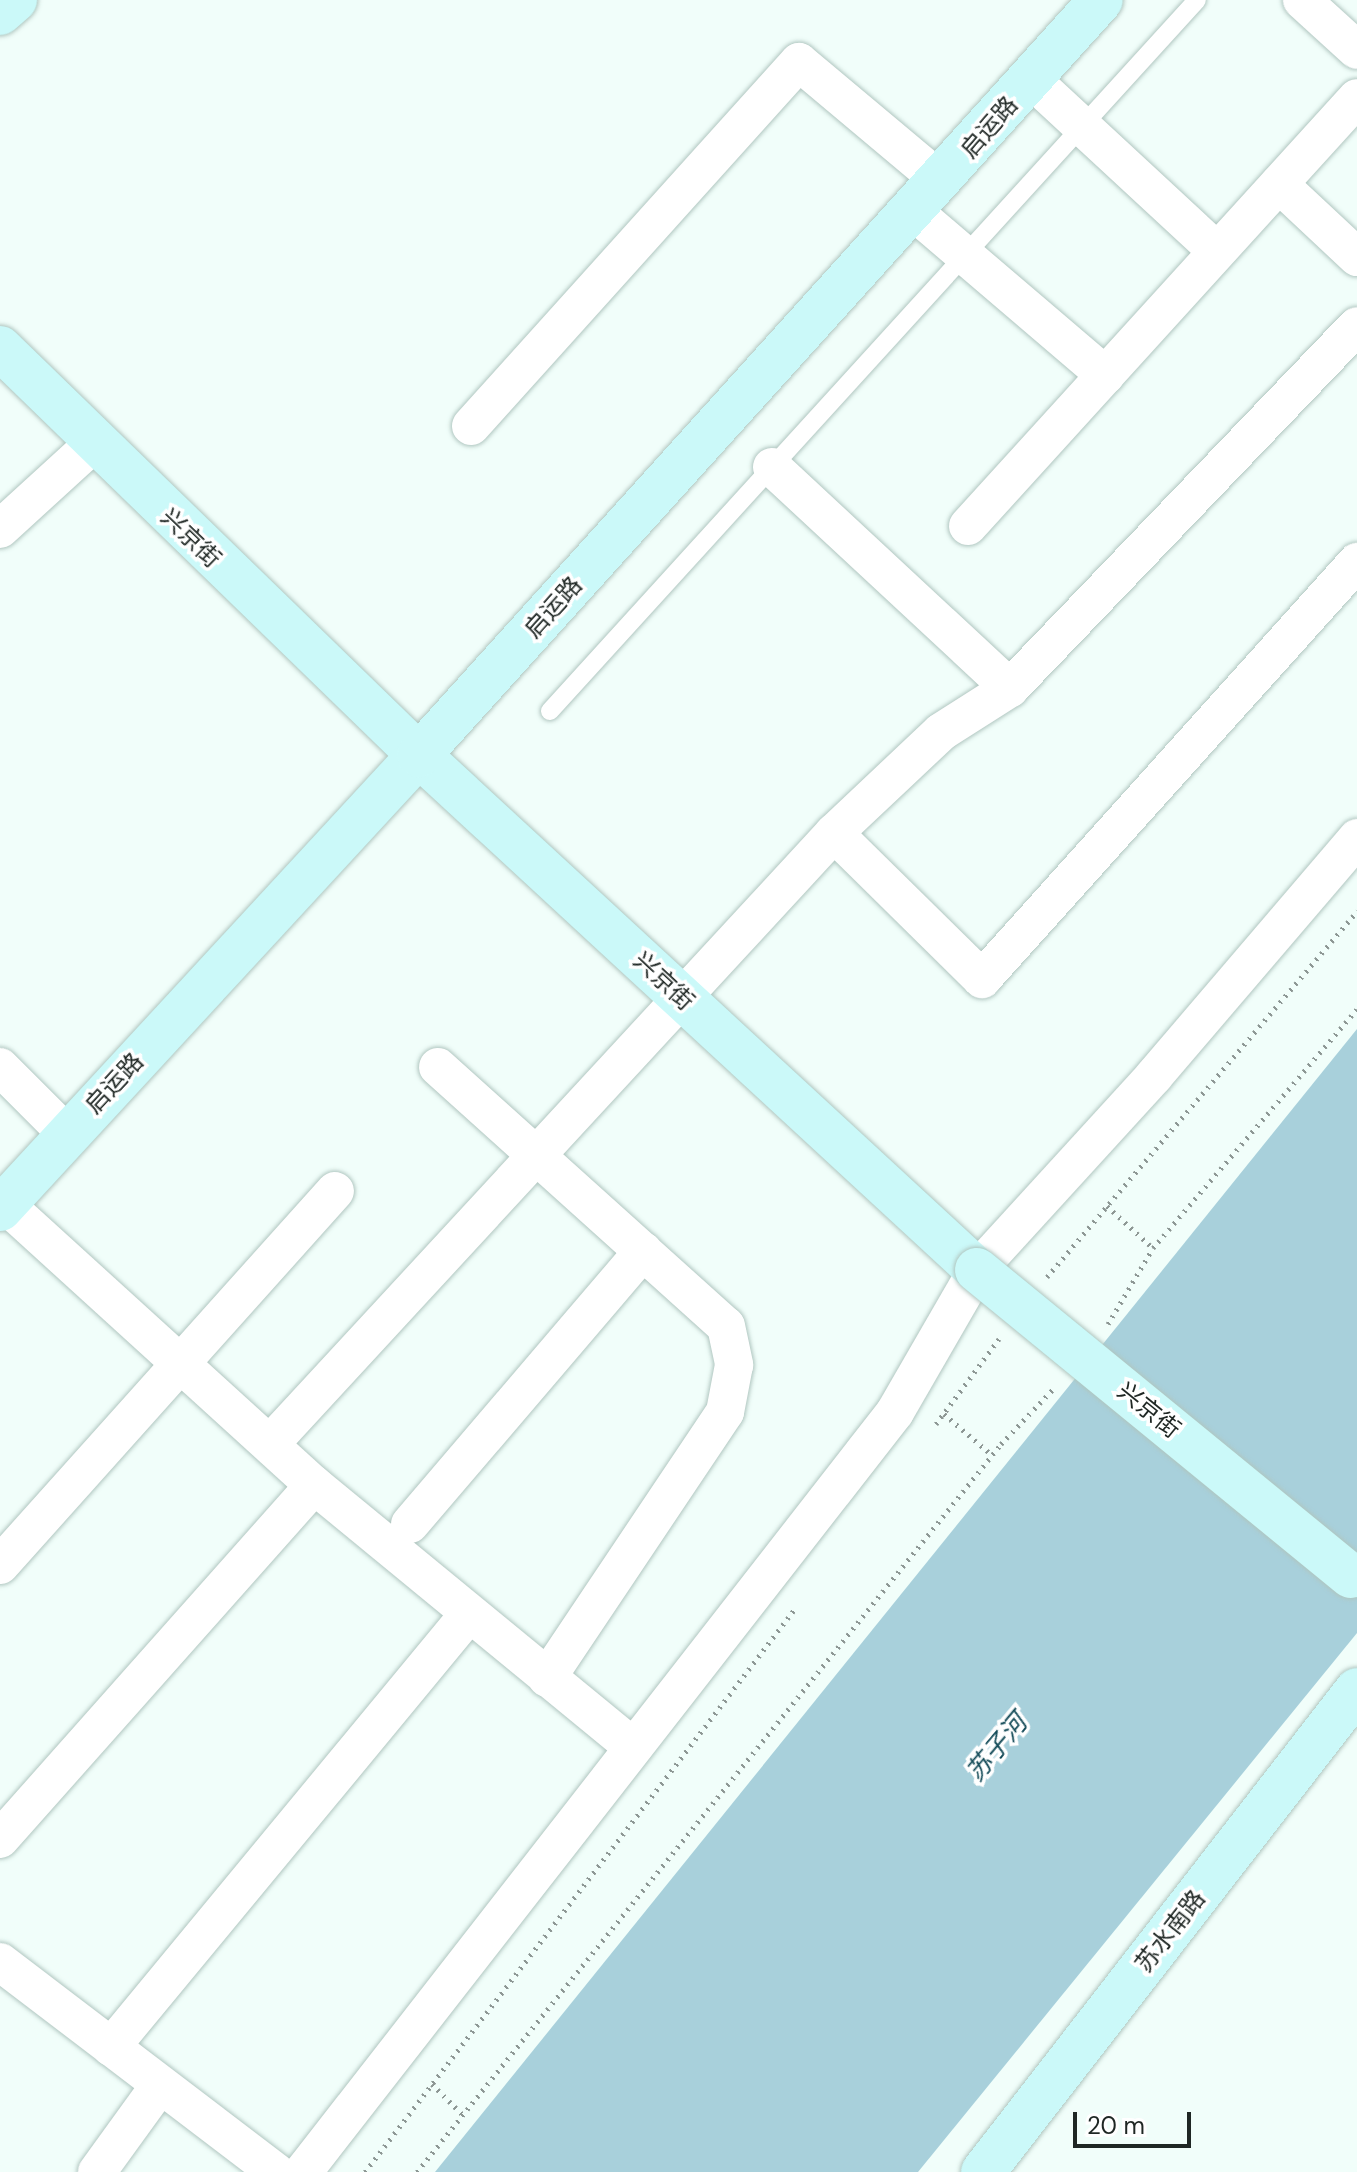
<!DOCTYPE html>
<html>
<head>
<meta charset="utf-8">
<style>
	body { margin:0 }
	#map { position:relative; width:1357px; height:2172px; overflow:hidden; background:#f1fefa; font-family:"DM Sans","Noto Sans SC",sans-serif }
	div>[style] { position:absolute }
	.water>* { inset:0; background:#a8d0db }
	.path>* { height:5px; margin-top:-2.5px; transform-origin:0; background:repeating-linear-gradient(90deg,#8d9794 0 2px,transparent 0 8px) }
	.roads { filter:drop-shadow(0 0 2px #b0c6c0) drop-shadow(0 0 2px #b0c6c0) }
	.lane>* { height:18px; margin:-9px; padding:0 9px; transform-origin:9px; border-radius:9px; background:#fff }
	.street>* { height:38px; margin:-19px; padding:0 19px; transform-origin:19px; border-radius:19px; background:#fff }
	.secondary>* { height:44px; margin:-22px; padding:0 22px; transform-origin:22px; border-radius:22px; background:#cbf9f9 }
	.bridges { filter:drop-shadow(0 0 2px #b0c6c0) drop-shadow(0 0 2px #b0c6c0) }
	.secondary-bridge>* { height:44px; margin:-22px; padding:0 22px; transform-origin:22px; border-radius:22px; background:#cbf9f9 }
	span { translate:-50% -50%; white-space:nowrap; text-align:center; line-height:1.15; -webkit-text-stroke:7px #fff; paint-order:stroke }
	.street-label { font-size:24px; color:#1f2724 }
	.water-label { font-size:26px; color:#154c59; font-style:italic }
	.scale { position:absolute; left:1073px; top:2112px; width:118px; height:36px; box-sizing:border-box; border:4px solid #1f2724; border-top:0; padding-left:10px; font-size:24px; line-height:28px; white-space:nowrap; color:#1f2724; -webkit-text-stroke:6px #fff; paint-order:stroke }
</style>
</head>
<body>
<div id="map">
	<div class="water">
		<div style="clip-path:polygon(1357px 1029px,1357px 1633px,918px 2172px,435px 2172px)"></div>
	</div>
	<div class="path">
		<div style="left:1107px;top:1206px;width:62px;rotate:42.4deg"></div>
		<div style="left:1047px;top:1277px;width:480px;rotate:-49.7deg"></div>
		<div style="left:1108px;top:1324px;width:88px;rotate:-59.4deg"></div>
		<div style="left:1153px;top:1248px;width:314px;rotate:-49.5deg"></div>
		<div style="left:944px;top:1414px;width:63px;rotate:40.5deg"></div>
		<div style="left:936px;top:1424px;width:106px;rotate:-53.5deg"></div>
		<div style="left:432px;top:2084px;width:44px;rotate:45deg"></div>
		<div style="left:365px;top:2172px;width:707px;rotate:-52.64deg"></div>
		<div style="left:417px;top:2172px;width:933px;rotate:-51.26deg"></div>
		<div style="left:1001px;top:1444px;width:79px;rotate:-46.5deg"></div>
	</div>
	<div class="roads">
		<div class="lane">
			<div style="left:550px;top:711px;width:961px;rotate:-47.7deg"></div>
		</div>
		<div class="street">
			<div style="left:1302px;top:0;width:74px;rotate:42.3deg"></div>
			<div style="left:1031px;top:79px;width:253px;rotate:42.8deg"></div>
			<div style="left:1279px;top:184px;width:107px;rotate:43.1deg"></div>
			<div style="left:913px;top:211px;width:253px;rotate:40.5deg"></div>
			<div style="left:471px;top:426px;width:490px;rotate:-48deg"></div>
			<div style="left:799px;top:62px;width:185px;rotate:40deg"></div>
			<div style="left:772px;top:467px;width:325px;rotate:42.9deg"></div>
			<div style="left:968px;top:526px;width:578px;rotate:-47.73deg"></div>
			<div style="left:0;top:529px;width:126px;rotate:-42.4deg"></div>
			<div style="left:834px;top:833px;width:208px;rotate:44.6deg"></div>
			<div style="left:982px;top:979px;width:561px;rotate:-48.04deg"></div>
			<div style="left:0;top:1067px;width:95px;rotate:45deg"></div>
			<div style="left:438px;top:1067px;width:387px;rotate:42deg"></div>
			<div style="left:726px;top:1326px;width:40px;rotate:78deg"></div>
			<div style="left:734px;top:1365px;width:48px;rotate:100.8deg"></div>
			<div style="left:725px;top:1412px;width:320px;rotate:123.8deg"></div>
			<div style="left:5px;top:1204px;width:418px;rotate:42.3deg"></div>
			<div style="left:314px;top:1485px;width:413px;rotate:39.4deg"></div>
			<div style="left:270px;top:1444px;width:832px;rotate:-47.29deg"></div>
			<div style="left:834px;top:833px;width:147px;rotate:-43.3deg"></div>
			<div style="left:941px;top:732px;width:82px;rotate:-32.5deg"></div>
			<div style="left:1010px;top:688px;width:501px;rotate:-46.21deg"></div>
			<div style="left:410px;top:1524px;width:359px;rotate:-49.5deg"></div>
			<div style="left:0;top:1565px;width:502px;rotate:-48.15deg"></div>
			<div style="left:0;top:1839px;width:473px;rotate:-48.4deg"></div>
			<div style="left:0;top:1962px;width:347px;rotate:37.3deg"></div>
			<div style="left:111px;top:2047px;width:560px;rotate:-50.43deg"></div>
			<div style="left:97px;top:2172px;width:107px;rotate:-54.1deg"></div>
			<div style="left:303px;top:2172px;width:963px;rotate:-52.08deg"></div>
			<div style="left:895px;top:1412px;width:164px;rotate:-60deg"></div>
			<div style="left:977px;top:1270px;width:263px;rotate:-47.6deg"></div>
			<div style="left:1154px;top:1076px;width:313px;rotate:-49.5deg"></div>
		</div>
		<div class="secondary">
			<div style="left:0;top:13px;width:20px;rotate:-41deg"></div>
			<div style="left:0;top:348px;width:584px;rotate:44.17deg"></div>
			<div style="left:419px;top:755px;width:759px;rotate:42.71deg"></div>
			<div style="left:0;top:1209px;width:618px;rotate:-47.3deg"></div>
			<div style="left:419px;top:755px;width:1017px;rotate:-47.91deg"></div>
			<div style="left:983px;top:2172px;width:610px;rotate:-52.19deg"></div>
		</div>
	</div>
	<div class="bridges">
		<div class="secondary-bridge">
			<div style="left:977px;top:1270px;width:483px;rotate:39.3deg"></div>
		</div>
	</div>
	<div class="street-label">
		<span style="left:989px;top:127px;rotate:-49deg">启运路</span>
		<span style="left:191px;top:538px;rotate:44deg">兴京街</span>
		<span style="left:553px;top:607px;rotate:-48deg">启运路</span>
		<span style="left:664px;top:981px;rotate:43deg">兴京街</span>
		<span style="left:114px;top:1083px;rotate:-47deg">启运路</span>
		<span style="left:1149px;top:1410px;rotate:39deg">兴京街</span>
		<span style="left:1170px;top:1931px;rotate:-52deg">苏水南路</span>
	</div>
	<div class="water-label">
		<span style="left:997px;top:1748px;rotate:-50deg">苏子河</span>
	</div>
	<div class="scale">20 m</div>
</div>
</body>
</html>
